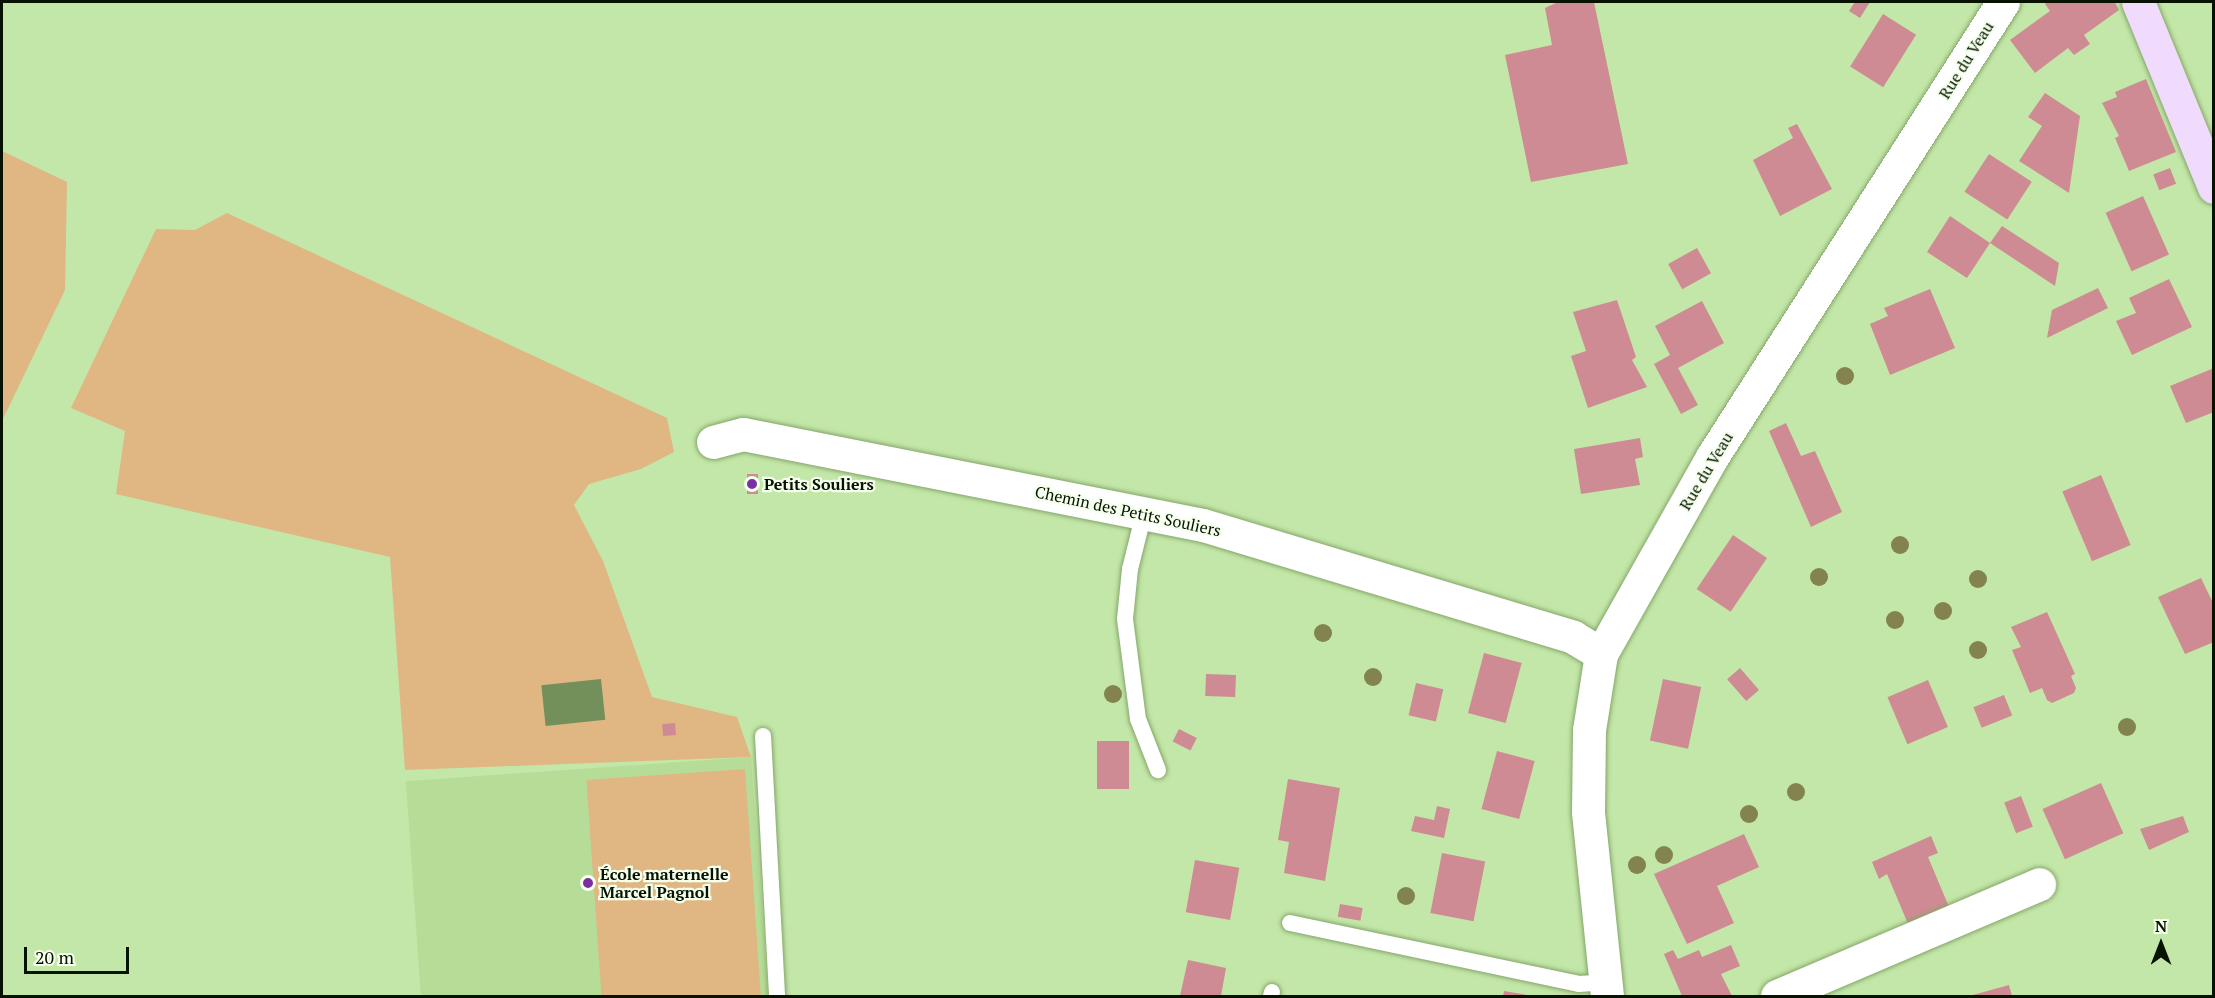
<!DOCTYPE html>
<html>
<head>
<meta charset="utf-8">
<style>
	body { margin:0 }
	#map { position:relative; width:2215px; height:998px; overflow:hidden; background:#c3e7a8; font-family:"PT Serif",serif }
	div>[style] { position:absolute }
	.built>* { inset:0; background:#b6dd98; transform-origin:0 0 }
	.green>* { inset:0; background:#e0b682; transform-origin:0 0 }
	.water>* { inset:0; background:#73905b; transform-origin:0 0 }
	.building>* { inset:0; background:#cf8b93; transform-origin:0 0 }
	.roads { filter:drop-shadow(0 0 2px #85a66a) drop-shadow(0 0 2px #85a66a) }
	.lane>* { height:16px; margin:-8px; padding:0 8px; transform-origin:8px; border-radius:8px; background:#fff }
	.street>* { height:33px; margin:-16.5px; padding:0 16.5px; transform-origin:16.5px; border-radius:16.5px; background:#fff }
	.secondary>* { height:33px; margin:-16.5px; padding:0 16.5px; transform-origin:16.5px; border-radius:16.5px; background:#f0dbfd }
	.trees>* { width:18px; height:18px; margin:-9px; border-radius:50%; background:#82834e }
	.dots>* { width:16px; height:16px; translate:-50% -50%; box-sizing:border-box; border:3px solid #f4ffec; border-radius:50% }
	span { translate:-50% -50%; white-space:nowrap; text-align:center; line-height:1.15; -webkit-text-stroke:4.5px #f4ffec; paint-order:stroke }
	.street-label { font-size:16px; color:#071200 }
	.poi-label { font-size:16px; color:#071200; font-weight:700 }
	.left { translate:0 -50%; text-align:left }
	.frame { position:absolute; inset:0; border:3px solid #071200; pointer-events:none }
	.north { position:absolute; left:2131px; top:914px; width:60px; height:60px; -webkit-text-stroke:4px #f4ffec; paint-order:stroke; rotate:0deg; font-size:16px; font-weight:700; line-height:24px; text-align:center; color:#071200 }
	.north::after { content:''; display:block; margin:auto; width:21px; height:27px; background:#071200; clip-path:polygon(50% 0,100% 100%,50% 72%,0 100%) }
	.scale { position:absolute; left:24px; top:947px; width:105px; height:27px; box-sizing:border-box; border:3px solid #071200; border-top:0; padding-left:8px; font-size:18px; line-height:21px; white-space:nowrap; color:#071200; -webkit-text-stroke:4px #f4ffec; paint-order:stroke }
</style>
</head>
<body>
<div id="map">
	<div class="built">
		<div style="left:751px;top:757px;width:240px;height:346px;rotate:86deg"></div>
	</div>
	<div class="green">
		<div style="clip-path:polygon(2px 151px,67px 182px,65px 290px,2px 421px)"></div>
		<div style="clip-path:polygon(227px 213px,667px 418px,674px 452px,641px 469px,589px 484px,574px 505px,603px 561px,652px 697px,737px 717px,751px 757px,405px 770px,390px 557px,116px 494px,125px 431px,71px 408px,156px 229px,195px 230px)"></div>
		<div style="left:745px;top:769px;width:227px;height:159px;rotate:86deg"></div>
	</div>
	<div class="water">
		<div style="left:601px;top:679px;width:41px;height:60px;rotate:84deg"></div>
	</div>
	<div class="building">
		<div style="clip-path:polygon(1558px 2px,1594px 2px,1628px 164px,1531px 182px,1505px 55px,1552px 45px,1545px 8px)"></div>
		<div style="clip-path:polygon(1855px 2px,1870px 2px,1860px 18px,1849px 11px)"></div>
		<div style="clip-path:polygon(2047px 2px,2115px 2px,2119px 10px,2084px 35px,2090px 44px,2074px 55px,2068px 48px,2035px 73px,2010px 40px,2050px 11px,2045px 4px)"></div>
		<div style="left:1883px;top:14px;width:39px;height:62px;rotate:32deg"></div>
		<div style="clip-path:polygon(2146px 79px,2176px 152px,2129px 171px,2115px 138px,2119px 136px,2102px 103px,2117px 97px,2115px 92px)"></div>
		<div style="clip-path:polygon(2045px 93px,2080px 116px,2069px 193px,2019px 161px,2042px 126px,2028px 117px)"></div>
		<div style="clip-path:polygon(1797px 124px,1832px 189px,1780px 216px,1753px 160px,1793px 138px,1788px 128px)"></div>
		<div style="left:1989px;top:154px;width:51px;height:45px;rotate:33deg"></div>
		<div style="left:2170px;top:168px;width:17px;height:18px;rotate:69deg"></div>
		<div style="left:2143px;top:196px;width:64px;height:41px;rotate:66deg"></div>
		<div style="clip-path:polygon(1950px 216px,1990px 243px,2002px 226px,2059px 263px,2055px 286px,1990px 243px,1967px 278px,1927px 252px)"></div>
		<div style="left:1697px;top:248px;width:29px;height:33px;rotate:61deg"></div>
		<div style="clip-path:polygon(2169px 279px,2192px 327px,2132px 355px,2116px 321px,2136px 313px,2129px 298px)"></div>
		<div style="clip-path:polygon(2098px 288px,2108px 308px,2047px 338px,2052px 310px)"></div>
		<div style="clip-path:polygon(1930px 289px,1955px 348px,1890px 375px,1870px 324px,1888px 316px,1884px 308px)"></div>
		<div style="clip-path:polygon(1617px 300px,1636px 357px,1632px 360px,1647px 387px,1588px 408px,1571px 356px,1586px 351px,1573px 312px)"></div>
		<div style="clip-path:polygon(1702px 301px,1724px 343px,1678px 368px,1698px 405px,1681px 414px,1654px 364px,1670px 355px,1655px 326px)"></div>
		<div style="clip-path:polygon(2214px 368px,2214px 412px,2186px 423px,2170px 386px)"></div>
		<div style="clip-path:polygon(1786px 423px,1801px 456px,1815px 451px,1842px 512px,1811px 527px,1769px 431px)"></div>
		<div style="clip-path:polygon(1640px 438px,1643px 457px,1635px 459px,1640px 485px,1581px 494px,1574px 449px)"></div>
		<div style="left:747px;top:474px;width:11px;height:20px"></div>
		<div style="left:2101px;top:475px;width:76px;height:42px;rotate:67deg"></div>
		<div style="left:1733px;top:535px;width:41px;height:65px;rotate:34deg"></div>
		<div style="clip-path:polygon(2201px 578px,2214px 605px,2214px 642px,2185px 654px,2158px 597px)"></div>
		<div style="clip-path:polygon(2047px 612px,2075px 674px,2071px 676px,2076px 688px,2074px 693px,2052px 703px,2047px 700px,2042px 688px,2030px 693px,2012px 650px,2021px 647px,2011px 627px)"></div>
		<div style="left:1484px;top:653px;width:39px;height:62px;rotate:15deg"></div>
		<div style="left:1740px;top:668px;width:29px;height:17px;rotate:49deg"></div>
		<div style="left:1206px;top:674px;width:30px;height:22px;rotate:2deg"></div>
		<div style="left:1663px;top:679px;width:39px;height:63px;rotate:12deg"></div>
		<div style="left:1928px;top:680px;width:51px;height:44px;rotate:67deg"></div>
		<div style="left:1416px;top:683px;width:28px;height:33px;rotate:13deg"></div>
		<div style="left:2004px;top:695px;width:22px;height:33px;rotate:68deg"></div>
		<div style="left:675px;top:723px;width:12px;height:13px;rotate:85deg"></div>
		<div style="left:1179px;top:729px;width:20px;height:14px;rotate:27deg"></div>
		<div style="left:1097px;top:741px;width:32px;height:48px"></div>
		<div style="left:1497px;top:751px;width:39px;height:60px;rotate:15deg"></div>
		<div style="clip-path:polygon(1288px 779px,1340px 788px,1325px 881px,1284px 873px,1289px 842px,1278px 840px)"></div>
		<div style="left:2101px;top:783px;width:55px;height:64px;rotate:66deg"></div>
		<div style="left:2021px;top:796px;width:33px;height:18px;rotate:69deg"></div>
		<div style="clip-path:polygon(1437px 806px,1450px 809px,1444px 838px,1411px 831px,1415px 816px,1434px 820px)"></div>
		<div style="clip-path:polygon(2183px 816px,2189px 832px,2149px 850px,2140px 829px)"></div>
		<div style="clip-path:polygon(1744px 834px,1759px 867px,1717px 886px,1734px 923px,1687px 944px,1654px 874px)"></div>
		<div style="clip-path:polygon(1931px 836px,1938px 853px,1928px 857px,1952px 914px,1911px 931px,1887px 874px,1879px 879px,1872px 862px)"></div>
		<div style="left:1442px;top:853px;width:44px;height:61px;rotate:11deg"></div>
		<div style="left:1195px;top:860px;width:45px;height:53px;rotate:10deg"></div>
		<div style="left:1340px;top:904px;width:23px;height:13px;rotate:10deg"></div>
		<div style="clip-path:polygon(1731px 945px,1740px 966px,1721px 974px,1732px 996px,1682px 996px,1664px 954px,1673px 950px,1678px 959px,1699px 950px,1702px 957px)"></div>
		<div style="clip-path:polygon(1188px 960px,1226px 968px,1221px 996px,1180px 996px)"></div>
		<div style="clip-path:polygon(2009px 985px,2012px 996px,1969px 996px)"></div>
		<div style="clip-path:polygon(1504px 991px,1527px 995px,1526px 996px,1503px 996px)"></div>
	</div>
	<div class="roads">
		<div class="lane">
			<div style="left:1144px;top:513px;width:58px;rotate:104deg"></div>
			<div style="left:1130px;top:569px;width:50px;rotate:95.7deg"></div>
			<div style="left:1125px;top:619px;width:101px;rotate:82.6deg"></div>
			<div style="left:1138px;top:719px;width:55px;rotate:68.6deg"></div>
			<div style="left:763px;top:736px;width:260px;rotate:86.9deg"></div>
			<div style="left:1290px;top:923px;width:295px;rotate:11.9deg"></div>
			<div style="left:1579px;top:984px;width:27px;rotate:-4deg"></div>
			<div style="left:1271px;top:996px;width:4px;rotate:-76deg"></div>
		</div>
		<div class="street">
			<div style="left:713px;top:442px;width:31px;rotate:-15deg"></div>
			<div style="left:743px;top:434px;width:469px;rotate:11.2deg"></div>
			<div style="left:1203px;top:525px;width:387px;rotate:16.8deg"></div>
			<div style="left:1573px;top:637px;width:33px;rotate:31deg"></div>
			<div style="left:1607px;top:996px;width:185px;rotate:-95.9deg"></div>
			<div style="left:1588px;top:812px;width:82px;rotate:-89.3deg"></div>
			<div style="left:1589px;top:730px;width:77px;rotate:-81deg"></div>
			<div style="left:1601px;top:654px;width:226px;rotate:-60.6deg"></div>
			<div style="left:1712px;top:457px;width:540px;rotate:-57.4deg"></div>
			<div style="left:1777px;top:996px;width:285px;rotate:-23.1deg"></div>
		</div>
		<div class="secondary">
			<div style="left:2138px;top:2px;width:200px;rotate:67.7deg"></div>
		</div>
	</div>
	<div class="trees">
		<div style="left:1845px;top:376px"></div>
		<div style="left:1900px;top:545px"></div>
		<div style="left:1819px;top:577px"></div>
		<div style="left:1978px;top:579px"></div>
		<div style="left:1943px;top:611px"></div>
		<div style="left:1895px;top:620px"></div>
		<div style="left:1323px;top:633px"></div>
		<div style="left:1978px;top:650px"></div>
		<div style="left:1373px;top:677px"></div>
		<div style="left:1113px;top:694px"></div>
		<div style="left:2127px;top:727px"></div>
		<div style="left:1796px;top:792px"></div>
		<div style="left:1749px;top:814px"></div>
		<div style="left:1664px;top:855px"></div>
		<div style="left:1637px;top:865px"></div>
		<div style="left:1406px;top:896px"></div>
	</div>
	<div class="dots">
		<div style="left:752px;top:484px;background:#7b30a2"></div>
		<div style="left:588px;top:883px;background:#7b30a2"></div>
	</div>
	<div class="street-label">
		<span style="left:1966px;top:60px;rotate:-58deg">Rue du Veau</span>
		<span style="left:1706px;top:471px;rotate:-59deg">Rue du Veau</span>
		<span style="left:1128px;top:511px;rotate:12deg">Chemin des Petits Souliers</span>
	</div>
	<div class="poi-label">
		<span class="left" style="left:764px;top:484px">Petits Souliers</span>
		<span class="left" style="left:600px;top:883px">École maternelle<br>Marcel Pagnol</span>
	</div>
	<div class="frame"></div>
	<div class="north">N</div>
	<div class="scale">20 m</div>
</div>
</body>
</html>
